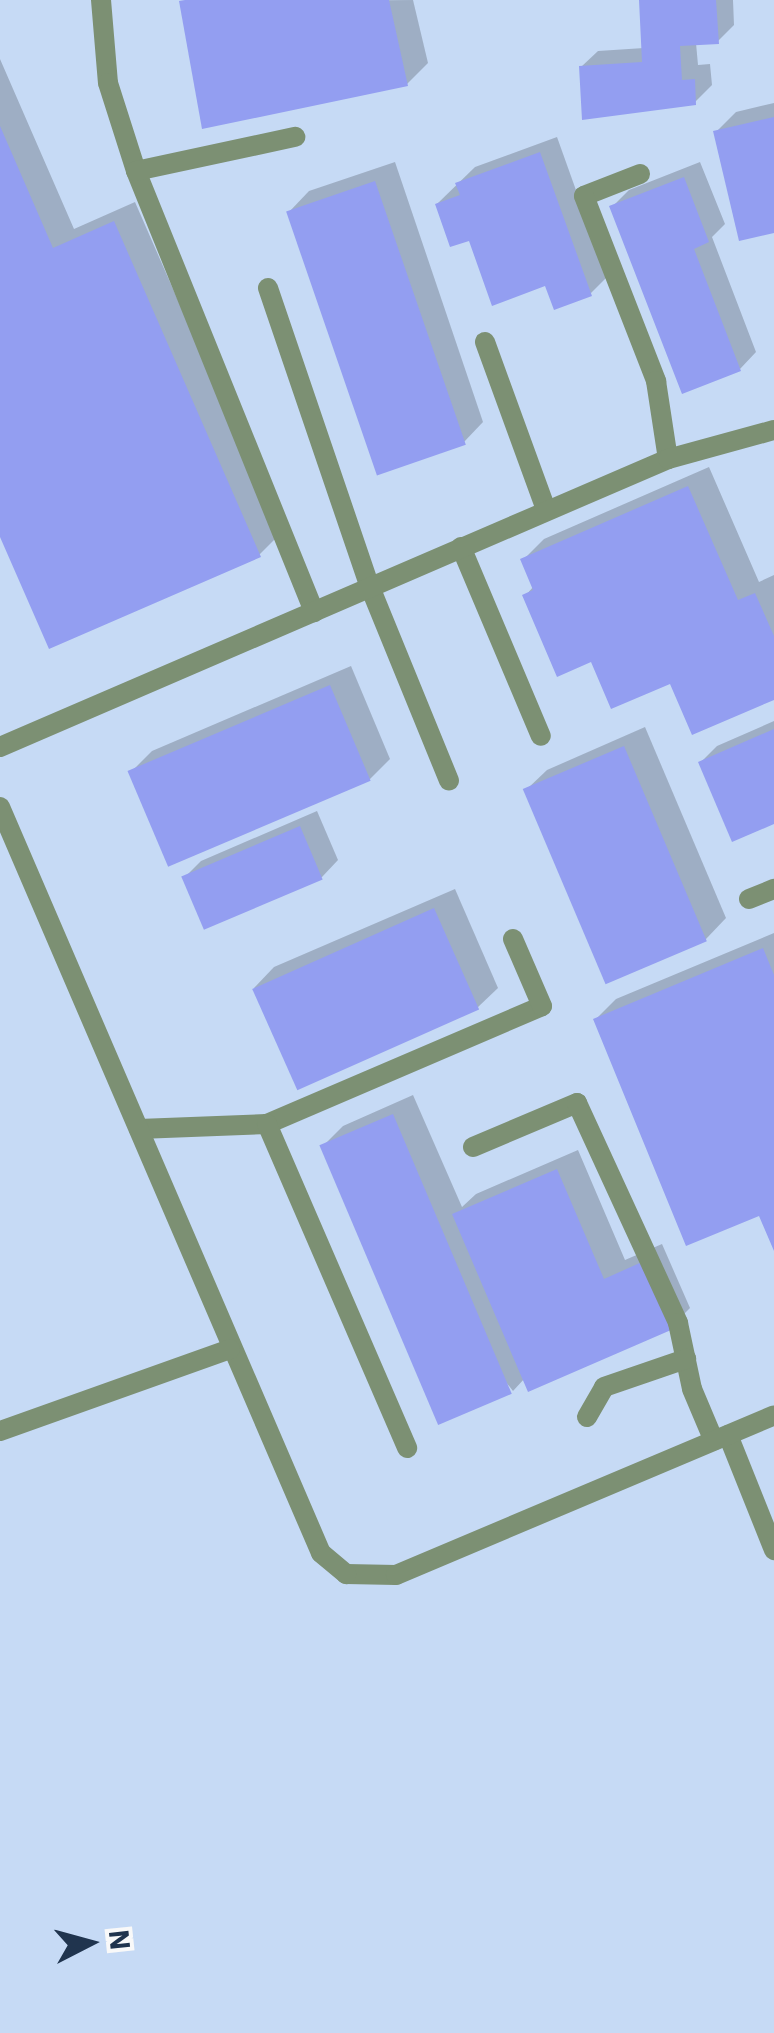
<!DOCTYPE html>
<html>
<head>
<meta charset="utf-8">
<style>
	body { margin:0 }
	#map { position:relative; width:774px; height:2033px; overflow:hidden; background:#c6daf5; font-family:"IBM Plex Sans",sans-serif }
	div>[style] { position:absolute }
	.shadow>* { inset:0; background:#0003 }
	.building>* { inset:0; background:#939ef1; transform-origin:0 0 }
	.lane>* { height:20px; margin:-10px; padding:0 10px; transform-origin:10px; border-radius:10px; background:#7c9073 }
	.street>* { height:20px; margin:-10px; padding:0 10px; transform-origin:10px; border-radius:10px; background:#7c9073 }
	span { translate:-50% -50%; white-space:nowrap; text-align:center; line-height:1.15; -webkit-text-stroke:8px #f9f9f9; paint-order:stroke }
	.north { position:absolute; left:40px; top:1893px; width:100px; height:100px; -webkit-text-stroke:8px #f9f9f9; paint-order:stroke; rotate:84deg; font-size:28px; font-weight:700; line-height:40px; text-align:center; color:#20344e }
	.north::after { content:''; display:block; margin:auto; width:35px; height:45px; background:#20344e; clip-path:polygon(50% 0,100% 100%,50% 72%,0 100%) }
</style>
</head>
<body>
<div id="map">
	<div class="shadow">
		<div style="clip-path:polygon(413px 0,428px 63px,407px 84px,182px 2px)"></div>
		<div style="clip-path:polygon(641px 0,733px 0,734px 25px,718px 41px,696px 43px,698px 65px,710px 64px,712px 85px,695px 102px,581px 67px,598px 51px,644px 48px)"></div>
		<div style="clip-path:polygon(0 59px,74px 229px,135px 202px,280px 534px,259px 555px,0 530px)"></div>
		<div style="clip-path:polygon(774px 103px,774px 230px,716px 132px,736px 112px)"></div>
		<div style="clip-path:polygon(557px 137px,607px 277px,591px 293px,547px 283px,470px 238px,437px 204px,475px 167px)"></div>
		<div style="clip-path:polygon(395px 162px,483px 422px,463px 443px,289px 212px,309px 191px)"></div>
		<div style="clip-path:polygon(700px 162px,725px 224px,712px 237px,756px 352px,740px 369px,612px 207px,629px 190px)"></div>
		<div style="clip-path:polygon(709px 467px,759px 582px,774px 575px,774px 697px,593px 659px,525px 596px,534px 586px,523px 560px,544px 539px)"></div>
		<div style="clip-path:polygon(351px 666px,390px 759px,370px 779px,131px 772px,152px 751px)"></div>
		<div style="clip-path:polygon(774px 721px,774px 821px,701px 762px,717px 746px)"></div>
		<div style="clip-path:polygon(645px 727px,726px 918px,706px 939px,608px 981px,526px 790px,547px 770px)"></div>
		<div style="clip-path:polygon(317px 811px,338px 860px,322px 877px,184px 878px,201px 861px)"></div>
		<div style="clip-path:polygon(455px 889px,498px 988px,477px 1008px,254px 988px,274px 967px)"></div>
		<div style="clip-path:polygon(774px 933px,774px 1245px,761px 1212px,596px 1019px,616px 999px)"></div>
		<div style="clip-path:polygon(413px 1095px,462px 1207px,476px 1194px,578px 1150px,625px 1260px,662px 1244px,690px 1308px,670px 1328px,525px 1378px,513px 1391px,322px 1147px,343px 1126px)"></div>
	</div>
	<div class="building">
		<div style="clip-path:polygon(185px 0,389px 0,408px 86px,202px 129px,179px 1px)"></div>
		<div style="clip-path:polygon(639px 0,716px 0,719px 44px,680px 46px,682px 80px,695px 79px,696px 105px,582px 120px,579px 66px,642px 62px)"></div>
		<div style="clip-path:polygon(774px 117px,774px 233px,739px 241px,713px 131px)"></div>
		<div style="clip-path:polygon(0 126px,53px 248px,114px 221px,261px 557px,49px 649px,0 537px)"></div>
		<div style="clip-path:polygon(540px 152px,592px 296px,554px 310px,545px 286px,492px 306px,469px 241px,450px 247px,435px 204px,460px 195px,455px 183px)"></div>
		<div style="clip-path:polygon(684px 177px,709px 242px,694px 249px,741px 371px,682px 394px,609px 206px)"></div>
		<div style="left:375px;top:181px;width:279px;height:94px;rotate:71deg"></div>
		<div style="clip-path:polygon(688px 486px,738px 600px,755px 593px,774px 636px,774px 700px,692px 735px,670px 684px,611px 709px,591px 662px,557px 677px,522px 595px,533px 590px,520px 559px)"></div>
		<div style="left:330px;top:685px;width:104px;height:220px;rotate:67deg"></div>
		<div style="clip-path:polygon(774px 729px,774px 824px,732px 842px,698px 762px)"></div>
		<div style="left:624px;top:746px;width:212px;height:110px;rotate:67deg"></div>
		<div style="left:300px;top:826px;width:58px;height:129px;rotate:67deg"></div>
		<div style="left:434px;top:908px;width:111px;height:199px;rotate:66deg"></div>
		<div style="clip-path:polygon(763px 948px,774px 975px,774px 1251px,759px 1216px,686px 1246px,593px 1019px)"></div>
		<div style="left:393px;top:1114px;width:304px;height:80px;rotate:67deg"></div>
		<div style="clip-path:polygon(557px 1169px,604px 1279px,642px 1262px,671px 1330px,528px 1392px,452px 1214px)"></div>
	</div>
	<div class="lane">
		<div style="left:101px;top:0;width:83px;rotate:85.2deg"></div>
		<div style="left:108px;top:83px;width:92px;rotate:72.3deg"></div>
		<div style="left:136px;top:171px;width:476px;rotate:68deg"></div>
		<div style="left:136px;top:171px;width:163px;rotate:-12.1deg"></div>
		<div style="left:640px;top:174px;width:60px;rotate:158.6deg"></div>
		<div style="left:584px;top:196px;width:199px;rotate:68.7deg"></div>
		<div style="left:656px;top:381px;width:79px;rotate:81.3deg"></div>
		<div style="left:268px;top:288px;width:316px;rotate:71.2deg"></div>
		<div style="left:370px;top:587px;width:209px;rotate:67.8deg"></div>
		<div style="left:485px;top:342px;width:179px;rotate:70deg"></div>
		<div style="left:461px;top:547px;width:205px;rotate:67.1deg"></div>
		<div style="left:0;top:747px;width:727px;rotate:-23.32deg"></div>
		<div style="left:668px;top:459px;width:110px;rotate:-15.3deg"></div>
		<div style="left:749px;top:899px;width:27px;rotate:-22deg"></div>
		<div style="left:267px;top:1124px;width:299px;rotate:-23.2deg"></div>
		<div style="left:542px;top:1006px;width:73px;rotate:-113.4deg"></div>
		<div style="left:139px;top:1129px;width:128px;rotate:-2.2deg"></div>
		<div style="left:267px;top:1124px;width:353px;rotate:66.6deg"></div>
		<div style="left:473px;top:1147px;width:113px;rotate:-22.9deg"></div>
		<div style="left:577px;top:1103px;width:242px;rotate:65.3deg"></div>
		<div style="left:678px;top:1323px;width:67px;rotate:78deg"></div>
		<div style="left:692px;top:1389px;width:56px;rotate:67.1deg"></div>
		<div style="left:587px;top:1417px;width:34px;rotate:-60deg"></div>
		<div style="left:604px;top:1387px;width:87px;rotate:-18.9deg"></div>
		<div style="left:728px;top:1435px;width:124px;rotate:68.2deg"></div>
		<div style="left:346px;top:1574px;width:50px;rotate:1.1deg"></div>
		<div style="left:396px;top:1575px;width:410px;rotate:-22.9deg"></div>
	</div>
	<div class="street">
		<div style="left:0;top:807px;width:812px;rotate:66.72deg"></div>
		<div style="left:321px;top:1553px;width:33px;rotate:40deg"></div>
		<div style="left:0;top:1431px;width:244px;rotate:-19.6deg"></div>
	</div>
	<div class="north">N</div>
</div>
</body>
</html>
